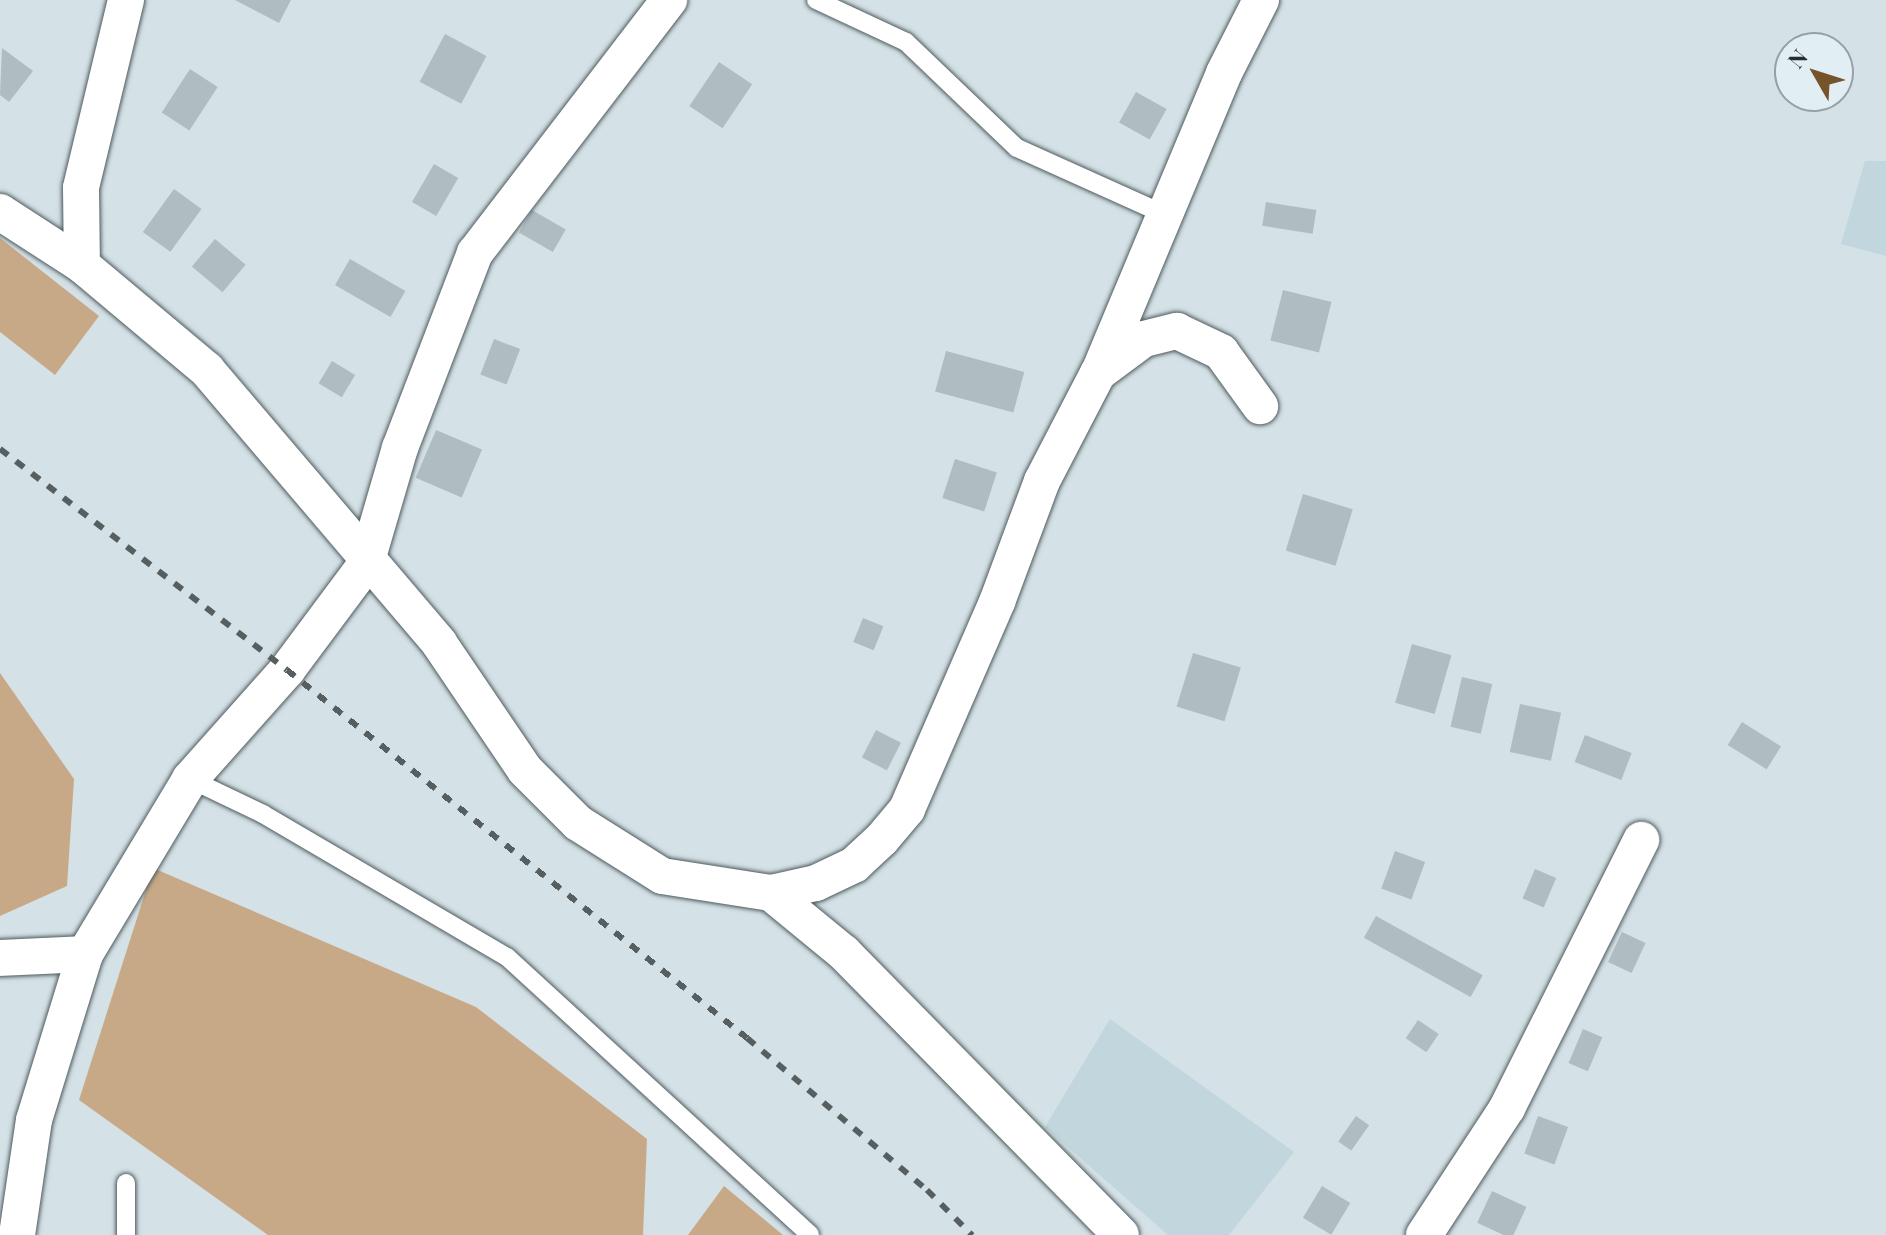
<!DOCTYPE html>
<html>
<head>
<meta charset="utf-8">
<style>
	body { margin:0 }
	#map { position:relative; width:1886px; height:1235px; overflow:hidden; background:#d4e1e6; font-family:"Playfair Display",serif }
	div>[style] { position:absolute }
	.built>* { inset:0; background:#c1d6dd }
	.forest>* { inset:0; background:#c8a987 }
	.building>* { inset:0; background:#afbcc0; transform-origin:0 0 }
	.roads { filter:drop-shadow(0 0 2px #4e5a5e) drop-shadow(0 0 2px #4e5a5e) }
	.service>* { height:18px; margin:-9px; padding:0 9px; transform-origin:9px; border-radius:9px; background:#fff }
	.minor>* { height:36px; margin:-18px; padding:0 18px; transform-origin:18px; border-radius:18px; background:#fff }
	.rail>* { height:6px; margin-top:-3px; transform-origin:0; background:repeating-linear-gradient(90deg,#565e60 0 10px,transparent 0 20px) }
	span { translate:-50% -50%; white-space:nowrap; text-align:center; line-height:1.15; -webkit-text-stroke:8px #e1eef3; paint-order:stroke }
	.north { position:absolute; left:1774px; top:32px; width:80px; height:80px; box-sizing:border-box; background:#e1eef3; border:2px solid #97a0a4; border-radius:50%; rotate:309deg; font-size:22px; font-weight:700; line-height:32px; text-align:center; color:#272c2e }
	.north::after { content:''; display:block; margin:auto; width:28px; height:36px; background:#75532b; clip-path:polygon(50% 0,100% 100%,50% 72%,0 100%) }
</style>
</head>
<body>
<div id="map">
	<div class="built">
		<div style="clip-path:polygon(1865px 161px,1886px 161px,1886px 256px,1841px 244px)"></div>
		<div style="clip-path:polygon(1110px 1019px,1294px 1152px,1229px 1235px,1168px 1235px,1045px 1127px)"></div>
	</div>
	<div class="forest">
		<div style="clip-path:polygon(0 238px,99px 316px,55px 375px,0 332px)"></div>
		<div style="clip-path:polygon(0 673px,74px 779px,67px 886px,0 916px)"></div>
		<div style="clip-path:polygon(153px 868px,476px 1007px,647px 1139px,643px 1235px,268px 1235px,79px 1100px)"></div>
		<div style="clip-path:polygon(724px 1186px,783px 1235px,688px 1235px)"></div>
	</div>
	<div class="building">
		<div style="clip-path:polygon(235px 0,291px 0,279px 23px)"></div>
		<div style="left:445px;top:34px;width:47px;height:54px;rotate:28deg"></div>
		<div style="clip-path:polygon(2px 48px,33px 71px,9px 102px,0 95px)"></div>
		<div style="left:719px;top:62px;width:40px;height:53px;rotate:34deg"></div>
		<div style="left:190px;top:69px;width:33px;height:52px;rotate:33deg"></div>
		<div style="left:1136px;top:92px;width:35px;height:35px;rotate:29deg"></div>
		<div style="left:434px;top:164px;width:28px;height:44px;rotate:30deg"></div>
		<div style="left:174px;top:189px;width:34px;height:53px;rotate:36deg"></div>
		<div style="left:1266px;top:202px;width:51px;height:24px;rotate:9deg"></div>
		<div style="left:532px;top:210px;width:39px;height:26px;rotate:30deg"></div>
		<div style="left:215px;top:239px;width:40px;height:36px;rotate:40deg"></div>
		<div style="left:350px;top:259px;width:64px;height:30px;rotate:30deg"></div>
		<div style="left:1283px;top:290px;width:50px;height:52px;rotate:14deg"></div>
		<div style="left:494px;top:339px;width:28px;height:38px;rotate:21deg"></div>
		<div style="left:946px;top:351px;width:81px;height:42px;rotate:15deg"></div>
		<div style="left:332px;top:361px;width:27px;height:26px;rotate:31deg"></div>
		<div style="left:436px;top:430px;width:50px;height:52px;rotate:23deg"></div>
		<div style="left:955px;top:459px;width:44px;height:41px;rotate:18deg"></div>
		<div style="left:1303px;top:494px;width:52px;height:59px;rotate:17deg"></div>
		<div style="left:863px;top:618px;width:22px;height:26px;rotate:22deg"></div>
		<div style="left:1412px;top:644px;width:41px;height:61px;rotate:16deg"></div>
		<div style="left:1193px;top:653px;width:50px;height:56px;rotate:17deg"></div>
		<div style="left:1462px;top:677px;width:31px;height:51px;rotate:13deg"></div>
		<div style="left:1520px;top:704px;width:42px;height:49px;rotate:12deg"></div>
		<div style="left:1742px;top:722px;width:46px;height:27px;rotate:32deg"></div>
		<div style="left:876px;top:730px;width:28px;height:31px;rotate:27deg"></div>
		<div style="left:1585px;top:735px;width:50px;height:29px;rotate:21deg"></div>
		<div style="left:1395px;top:851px;width:32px;height:40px;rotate:20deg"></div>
		<div style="left:1535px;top:869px;width:23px;height:32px;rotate:23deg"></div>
		<div style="left:1376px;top:916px;width:122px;height:25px;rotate:29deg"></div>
		<div style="left:1622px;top:932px;width:26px;height:33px;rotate:25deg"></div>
		<div style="left:1418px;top:1020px;width:25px;height:22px;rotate:34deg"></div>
		<div style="left:1583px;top:1029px;width:21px;height:37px;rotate:23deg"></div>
		<div style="left:1356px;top:1116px;width:16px;height:31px;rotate:35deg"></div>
		<div style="left:1538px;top:1116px;width:32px;height:40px;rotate:20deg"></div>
		<div style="left:1322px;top:1186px;width:33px;height:37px;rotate:31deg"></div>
		<div style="left:1492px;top:1191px;width:38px;height:35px;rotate:25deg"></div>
	</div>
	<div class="roads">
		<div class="service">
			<div style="left:816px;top:0;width:99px;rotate:25deg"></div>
			<div style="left:906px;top:42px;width:153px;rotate:43.7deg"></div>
			<div style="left:1017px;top:148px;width:161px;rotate:24.2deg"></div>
			<div style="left:190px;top:779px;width:81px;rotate:25.6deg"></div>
			<div style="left:263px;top:814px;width:283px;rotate:30.4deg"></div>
			<div style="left:507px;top:957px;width:411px;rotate:42.5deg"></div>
			<div style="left:126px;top:1183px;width:52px;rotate:90deg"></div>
		</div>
		<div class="minor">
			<div style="left:126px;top:0;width:193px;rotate:103.5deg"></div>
			<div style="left:81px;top:188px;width:77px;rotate:89.3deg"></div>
			<div style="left:82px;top:265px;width:163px;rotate:40deg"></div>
			<div style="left:207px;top:370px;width:358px;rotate:49.6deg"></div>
			<div style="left:439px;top:643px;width:153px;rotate:55.9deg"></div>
			<div style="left:525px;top:770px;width:75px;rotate:45deg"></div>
			<div style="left:578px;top:823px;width:99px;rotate:32.2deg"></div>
			<div style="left:662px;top:876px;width:110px;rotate:8.9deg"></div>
			<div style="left:771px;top:893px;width:46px;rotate:-12.5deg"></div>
			<div style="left:816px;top:883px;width:42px;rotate:-25.3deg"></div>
			<div style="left:854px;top:865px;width:38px;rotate:-43deg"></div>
			<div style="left:882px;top:839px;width:39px;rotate:-50deg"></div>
			<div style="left:907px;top:809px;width:226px;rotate:-66.5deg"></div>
			<div style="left:997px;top:602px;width:129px;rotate:-69.6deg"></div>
			<div style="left:1042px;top:481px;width:122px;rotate:-62.6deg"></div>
			<div style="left:1098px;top:373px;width:57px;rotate:-36.5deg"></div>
			<div style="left:1144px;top:339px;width:34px;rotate:-14deg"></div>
			<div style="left:1177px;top:331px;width:49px;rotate:25.5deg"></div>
			<div style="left:1221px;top:352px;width:67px;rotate:54.2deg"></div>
			<div style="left:0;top:212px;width:98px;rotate:32.9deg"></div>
			<div style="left:1099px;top:372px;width:324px;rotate:-67.3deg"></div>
			<div style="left:1224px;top:73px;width:82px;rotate:-63.1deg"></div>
			<div style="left:771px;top:893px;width:94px;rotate:39.4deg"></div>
			<div style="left:844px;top:953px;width:395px;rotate:45.5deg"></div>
			<div style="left:0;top:958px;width:85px;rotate:-2.7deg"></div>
			<div style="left:17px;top:1235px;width:116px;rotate:-81.6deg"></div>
			<div style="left:34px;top:1120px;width:174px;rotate:-72.9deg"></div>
			<div style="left:85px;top:954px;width:204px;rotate:-59deg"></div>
			<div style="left:190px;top:779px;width:146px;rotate:-48.3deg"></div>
			<div style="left:287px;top:670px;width:132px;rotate:-53.3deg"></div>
			<div style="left:366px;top:564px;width:121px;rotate:-73.7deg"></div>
			<div style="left:400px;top:448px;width:209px;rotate:-69deg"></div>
			<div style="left:475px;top:253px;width:319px;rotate:-52.5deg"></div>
			<div style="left:1424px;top:1235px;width:152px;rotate:-56.8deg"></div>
			<div style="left:1507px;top:1108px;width:300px;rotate:-63.4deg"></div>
		</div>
	</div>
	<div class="rail">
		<div style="left:0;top:449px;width:362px;rotate:37.6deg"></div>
		<div style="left:287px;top:670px;width:589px;rotate:38.66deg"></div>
		<div style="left:747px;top:1038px;width:236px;rotate:40.2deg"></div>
		<div style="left:927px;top:1190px;width:64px;rotate:45deg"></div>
	</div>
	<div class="north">N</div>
</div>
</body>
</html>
